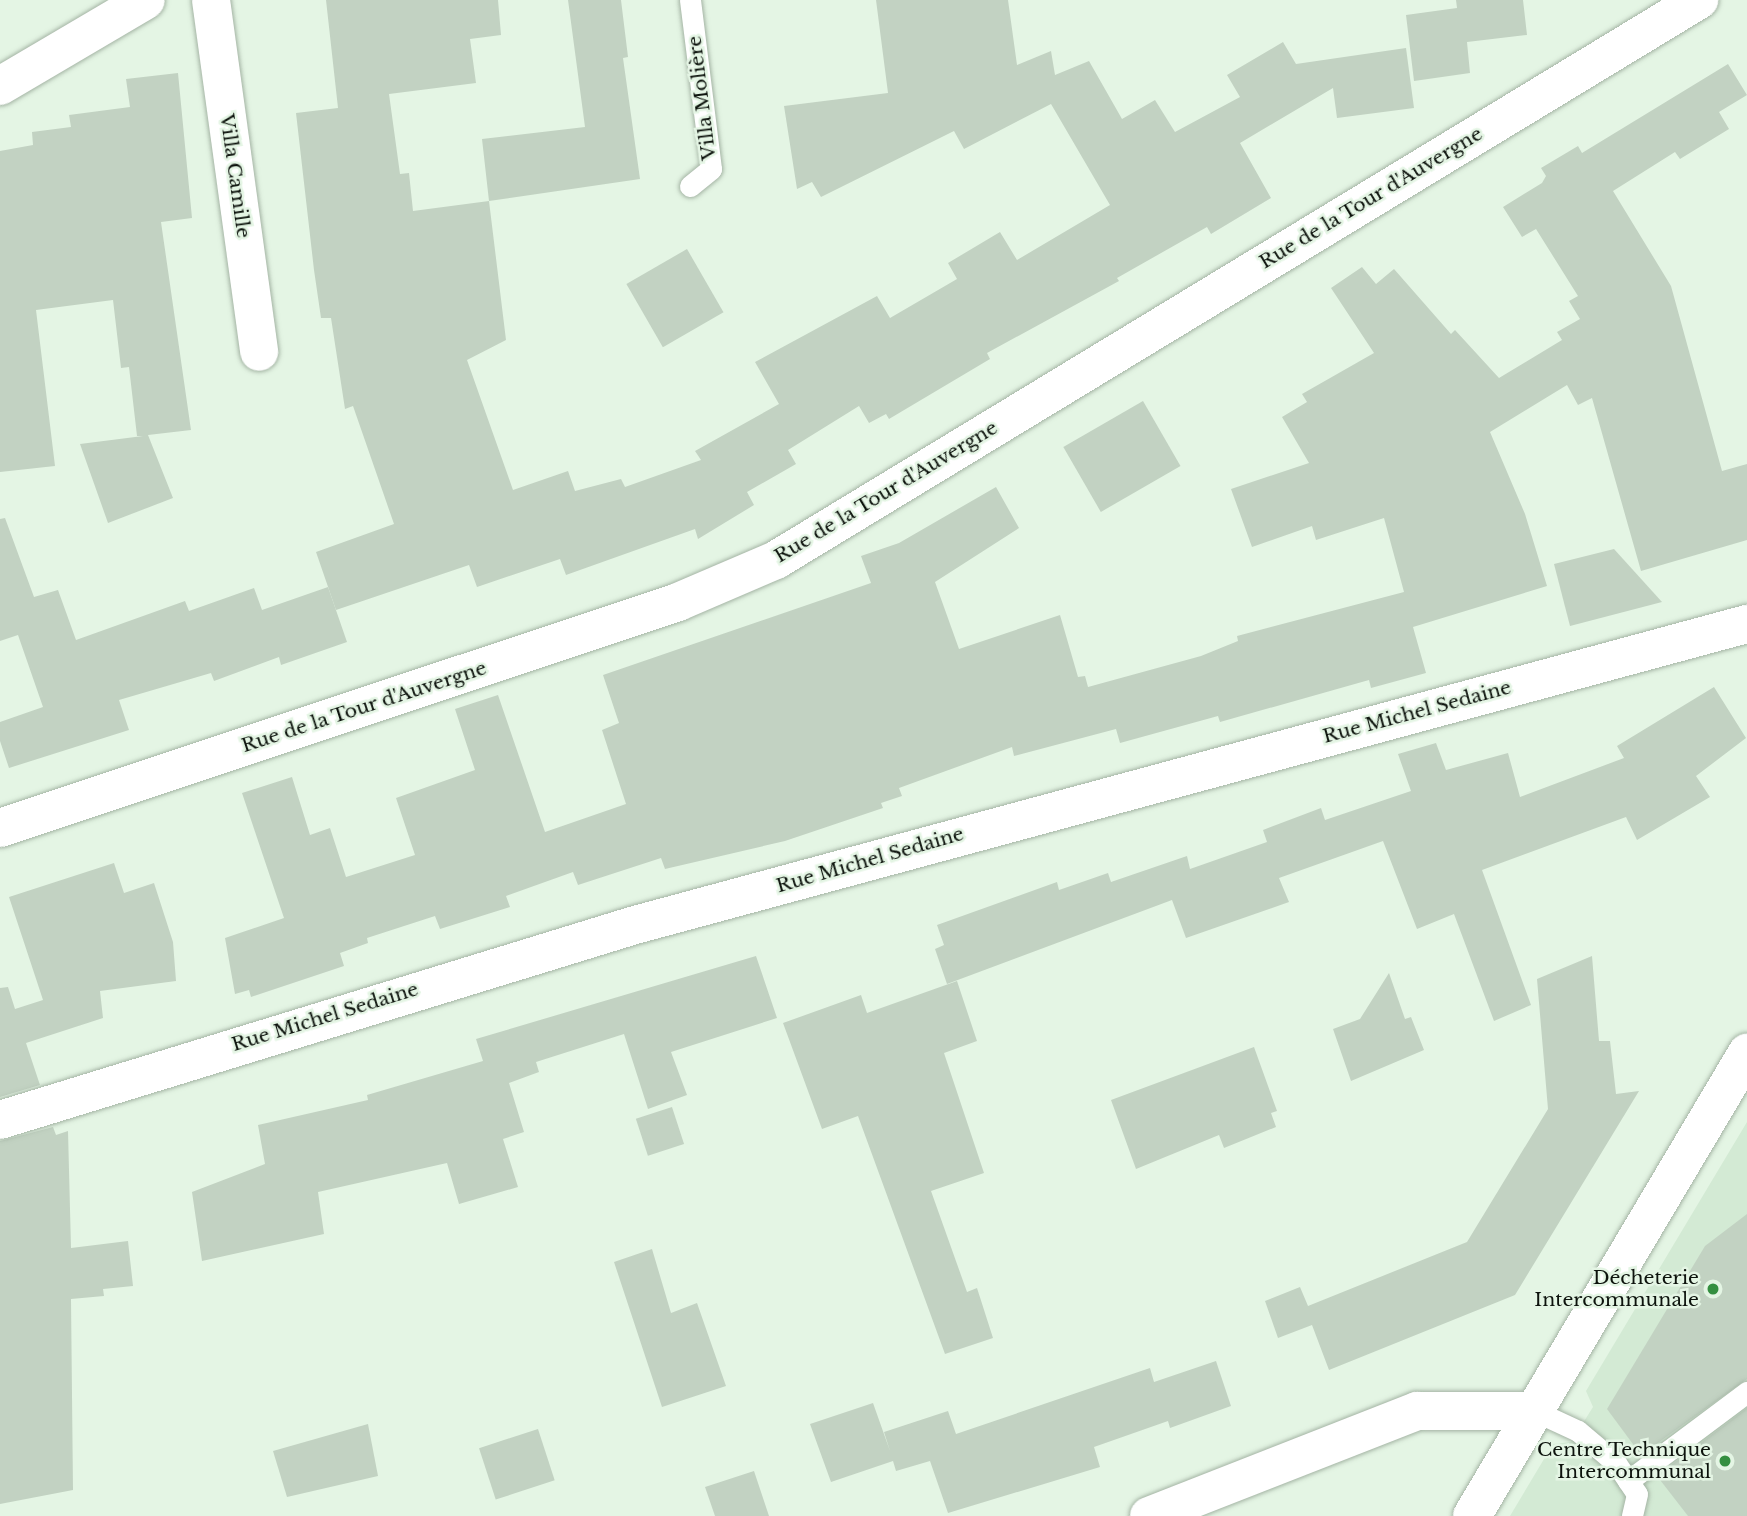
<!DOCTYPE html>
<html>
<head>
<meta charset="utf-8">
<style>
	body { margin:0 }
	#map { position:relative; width:1747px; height:1516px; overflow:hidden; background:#e4f5e4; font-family:"Libre Baskerville",serif }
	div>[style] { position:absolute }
	.built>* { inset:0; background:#d3ead4 }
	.building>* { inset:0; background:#c2d2c2; transform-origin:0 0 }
	.roads { filter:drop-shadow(0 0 2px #a4b4a4) drop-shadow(0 0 2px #a4b4a4) }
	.service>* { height:21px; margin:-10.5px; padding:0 10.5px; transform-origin:10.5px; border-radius:10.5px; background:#fff }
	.minor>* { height:38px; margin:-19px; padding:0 19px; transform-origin:19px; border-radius:19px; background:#fff }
	.dots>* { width:19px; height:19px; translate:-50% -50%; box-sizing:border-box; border:4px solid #e4f5e4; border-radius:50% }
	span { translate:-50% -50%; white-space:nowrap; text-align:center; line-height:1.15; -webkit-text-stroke:5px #e4f5e4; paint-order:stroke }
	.street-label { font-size:19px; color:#0d130d }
	.poi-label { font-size:19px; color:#0d130d }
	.right { translate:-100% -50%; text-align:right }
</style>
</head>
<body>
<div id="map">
	<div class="built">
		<div style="clip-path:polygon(1747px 1122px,1747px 1516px,1510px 1516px,1553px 1444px,1571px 1442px,1593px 1407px,1586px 1391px)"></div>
	</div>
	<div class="building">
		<div style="clip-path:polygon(326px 0,498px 0,501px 35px,470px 39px,476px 83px,389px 94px,400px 174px,409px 173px,413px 211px,489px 201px,506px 340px,467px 360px,513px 490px,568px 471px,575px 491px,621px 479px,625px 487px,701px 460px,695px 451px,779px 404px,755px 362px,877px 296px,890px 318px,957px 279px,948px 263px,1000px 232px,1017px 260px,1110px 205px,1051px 104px,964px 149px,954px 131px,821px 197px,812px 182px,797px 189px,784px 106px,888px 93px,876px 0,1008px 0,1017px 65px,1051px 51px,1055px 75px,1089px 61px,1122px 119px,1155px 100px,1175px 132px,1240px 97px,1227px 75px,1283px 42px,1296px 64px,1406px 48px,1414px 108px,1337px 118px,1333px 88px,1240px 143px,1271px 198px,1211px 234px,1207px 227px,1117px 278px,1119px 281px,987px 353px,990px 359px,889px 419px,886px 414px,869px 423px,859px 406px,788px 450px,796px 464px,747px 492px,754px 505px,698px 539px,695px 529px,566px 575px,560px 559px,477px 587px,469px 565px,336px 610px,316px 552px,394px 524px,353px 406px,345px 409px,331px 318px,321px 318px,314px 270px,296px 113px,338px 108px)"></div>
		<div style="clip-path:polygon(568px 0,621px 0,628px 57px,623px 58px,640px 179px,489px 201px,482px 139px,585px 127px)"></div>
		<div style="clip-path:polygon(1456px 0,1523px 0,1527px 35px,1467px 42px,1470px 73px,1414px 81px,1406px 15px,1457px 8px)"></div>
		<div style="clip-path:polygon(1728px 64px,1747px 95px,1719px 112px,1729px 129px,1680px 159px,1675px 152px,1613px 191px,1671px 286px,1722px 471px,1747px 464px,1747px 540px,1641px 571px,1592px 398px,1578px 405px,1567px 385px,1490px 432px,1525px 514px,1547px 586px,1413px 627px,1426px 673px,1371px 688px,1369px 680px,1220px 722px,1218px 716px,1120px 743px,1116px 729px,1014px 756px,1012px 747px,899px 788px,902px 796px,881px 803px,883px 808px,785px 841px,665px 869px,661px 858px,578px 885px,573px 872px,506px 896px,510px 907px,440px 929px,435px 916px,367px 938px,368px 943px,340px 953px,344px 966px,251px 997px,249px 990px,235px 994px,225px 938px,284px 918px,242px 793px,292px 777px,310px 835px,330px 828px,346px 877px,415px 855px,396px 798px,475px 770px,455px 709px,498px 695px,545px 832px,626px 804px,602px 730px,619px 723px,603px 675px,871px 583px,861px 556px,899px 543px,996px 487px,1019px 528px,935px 582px,959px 649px,1060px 615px,1078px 677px,1085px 676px,1088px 687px,1201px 656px,1238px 641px,1237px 636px,1404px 592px,1384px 518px,1316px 540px,1312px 526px,1252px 547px,1231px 489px,1309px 463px,1282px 417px,1307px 402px,1302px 394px,1374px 353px,1331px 288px,1362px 267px,1376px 284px,1394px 269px,1451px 334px,1455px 330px,1499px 378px,1562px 340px,1557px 332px,1580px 319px,1569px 301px,1578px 296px,1536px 229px,1522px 237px,1503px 207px,1542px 183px,1546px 176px,1541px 168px,1578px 146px,1582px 153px)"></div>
		<div style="clip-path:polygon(178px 73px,192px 218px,161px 222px,191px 430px,148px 435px,173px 498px,108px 523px,80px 444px,143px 436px,137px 436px,129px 367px,121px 368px,113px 300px,36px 310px,55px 466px,0 472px,0 151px,33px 145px,32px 132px,71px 127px,69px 115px,130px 107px,126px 79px)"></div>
		<div style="left:687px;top:249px;width:73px;height:70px;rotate:60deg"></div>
		<div style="left:1143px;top:401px;width:75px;height:92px;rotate:60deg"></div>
		<div style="clip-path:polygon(5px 518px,34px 597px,58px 590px,76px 640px,185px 601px,189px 611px,254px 588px,262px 610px,328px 587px,347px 642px,281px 665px,279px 657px,214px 681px,211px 673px,119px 700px,129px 730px,9px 768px,0 741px,0 722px,43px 707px,18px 635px,0 641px,0 519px)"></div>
		<div style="clip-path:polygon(1614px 549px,1662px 602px,1570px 626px,1554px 564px)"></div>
		<div style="clip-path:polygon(1714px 687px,1746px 738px,1696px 776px,1710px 797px,1637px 840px,1626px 817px,1482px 870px,1531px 1005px,1494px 1021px,1454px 914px,1417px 929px,1383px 841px,1279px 878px,1289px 902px,1186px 938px,1172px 900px,947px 984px,935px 949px,944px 945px,937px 925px,1057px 882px,1059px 890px,1108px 873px,1111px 882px,1187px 856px,1190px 869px,1267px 842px,1263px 830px,1321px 808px,1325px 820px,1411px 791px,1398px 754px,1436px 743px,1446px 770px,1508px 753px,1520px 797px,1624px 758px,1617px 746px)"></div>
		<div style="clip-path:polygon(114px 863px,124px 893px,154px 883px,173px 942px,176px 981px,100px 991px,103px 1018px,26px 1043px,40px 1085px,0 1097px,0 988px,8px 987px,15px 1009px,43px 1000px,9px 897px)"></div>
		<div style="clip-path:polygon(756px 956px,777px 1018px,671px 1052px,687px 1095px,648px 1109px,624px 1034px,536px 1062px,539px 1072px,509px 1083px,524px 1132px,503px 1139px,518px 1187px,459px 1204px,447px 1163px,318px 1192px,324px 1234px,202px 1261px,192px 1192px,265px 1164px,258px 1125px,368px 1100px,367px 1095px,483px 1061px,476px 1039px)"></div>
		<div style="clip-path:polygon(1592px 956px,1599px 1041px,1610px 1041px,1616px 1094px,1639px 1091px,1515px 1295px,1329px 1370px,1312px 1325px,1278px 1338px,1265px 1301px,1300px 1287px,1308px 1306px,1467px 1242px,1548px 1109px,1537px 979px)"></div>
		<div style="clip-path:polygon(1389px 973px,1405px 1019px,1411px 1017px,1424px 1050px,1351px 1081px,1333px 1029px,1360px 1019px)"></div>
		<div style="clip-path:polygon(957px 981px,977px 1041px,944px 1053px,984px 1173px,931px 1191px,967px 1292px,977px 1288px,993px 1338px,945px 1354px,858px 1116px,822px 1129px,783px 1023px,861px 995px,867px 1013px)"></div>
		<div style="clip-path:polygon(1254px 1047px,1277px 1111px,1271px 1113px,1276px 1127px,1224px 1148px,1219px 1135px,1136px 1169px,1111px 1100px)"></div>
		<div style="left:672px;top:1107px;width:39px;height:38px;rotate:72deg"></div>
		<div style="clip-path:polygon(53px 1127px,56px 1135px,68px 1131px,71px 1248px,128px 1241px,133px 1286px,103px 1289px,104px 1296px,71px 1299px,73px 1490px,0 1504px,0 1141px)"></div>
		<div style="clip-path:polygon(1747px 1214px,1747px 1379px,1641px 1455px,1607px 1409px,1705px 1246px)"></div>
		<div style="clip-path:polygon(652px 1249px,671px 1313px,697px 1303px,726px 1386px,662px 1407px,614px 1262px)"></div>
		<div style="clip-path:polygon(1216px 1361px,1231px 1406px,1170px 1428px,1168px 1421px,1094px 1447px,1100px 1467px,948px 1513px,930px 1461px,896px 1471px,893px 1461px,831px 1482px,810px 1424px,873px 1403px,890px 1451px,884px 1432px,948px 1411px,956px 1434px,1150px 1368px,1154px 1382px)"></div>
		<div style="clip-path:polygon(1747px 1408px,1747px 1516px,1688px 1516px,1657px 1476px)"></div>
		<div style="clip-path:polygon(368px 1424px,378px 1476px,287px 1497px,273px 1451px)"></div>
		<div style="left:538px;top:1429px;width:54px;height:62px;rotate:72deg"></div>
		<div style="clip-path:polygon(754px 1471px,769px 1516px,715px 1516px,705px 1487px)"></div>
	</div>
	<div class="roads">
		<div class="service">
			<div style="left:690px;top:0;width:170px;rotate:82.9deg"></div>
			<div style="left:711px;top:169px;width:27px;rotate:141deg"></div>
			<div style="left:1535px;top:1411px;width:47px;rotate:24.9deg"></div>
			<div style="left:1578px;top:1431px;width:50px;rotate:40.1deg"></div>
			<div style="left:1616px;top:1463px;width:37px;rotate:56deg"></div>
			<div style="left:1637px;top:1494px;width:23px;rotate:103deg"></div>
			<div style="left:1628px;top:1481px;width:149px;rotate:-36.8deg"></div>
		</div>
		<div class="minor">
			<div style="left:211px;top:0;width:355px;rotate:82.2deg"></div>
			<div style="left:0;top:86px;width:169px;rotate:-30.5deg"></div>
			<div style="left:0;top:828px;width:715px;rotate:-18.43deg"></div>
			<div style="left:678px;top:602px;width:107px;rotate:-23.2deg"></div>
			<div style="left:776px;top:560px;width:1080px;rotate:-31.25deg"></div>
			<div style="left:0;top:1120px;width:664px;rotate:-17.07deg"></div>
			<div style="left:635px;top:925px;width:1152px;rotate:-15.15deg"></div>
			<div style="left:1149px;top:1516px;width:288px;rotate:-21.4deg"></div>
			<div style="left:1417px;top:1411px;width:118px"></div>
			<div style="left:1472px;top:1516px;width:539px;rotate:-59.29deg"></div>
		</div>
	</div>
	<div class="dots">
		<div style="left:1713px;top:1289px;background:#348f40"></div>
		<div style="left:1725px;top:1461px;background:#348f40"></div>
	</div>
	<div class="street-label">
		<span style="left:702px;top:98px;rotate:-97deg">Villa Molière</span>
		<span style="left:235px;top:176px;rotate:82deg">Villa Camille</span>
		<span style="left:1371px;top:198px;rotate:-31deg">Rue de la Tour d'Auvergne</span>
		<span style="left:886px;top:492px;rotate:-31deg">Rue de la Tour d'Auvergne</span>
		<span style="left:364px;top:707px;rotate:-18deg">Rue de la Tour d'Auvergne</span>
		<span style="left:1417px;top:712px;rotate:-15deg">Rue Michel Sedaine</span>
		<span style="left:870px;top:860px;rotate:-16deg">Rue Michel Sedaine</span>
		<span style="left:325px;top:1017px;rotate:-17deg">Rue Michel Sedaine</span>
	</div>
	<div class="poi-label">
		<span class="right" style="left:1699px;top:1289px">Décheterie<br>Intercommunale</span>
		<span class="right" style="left:1711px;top:1461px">Centre Technique<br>Intercommunal</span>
	</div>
</div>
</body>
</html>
